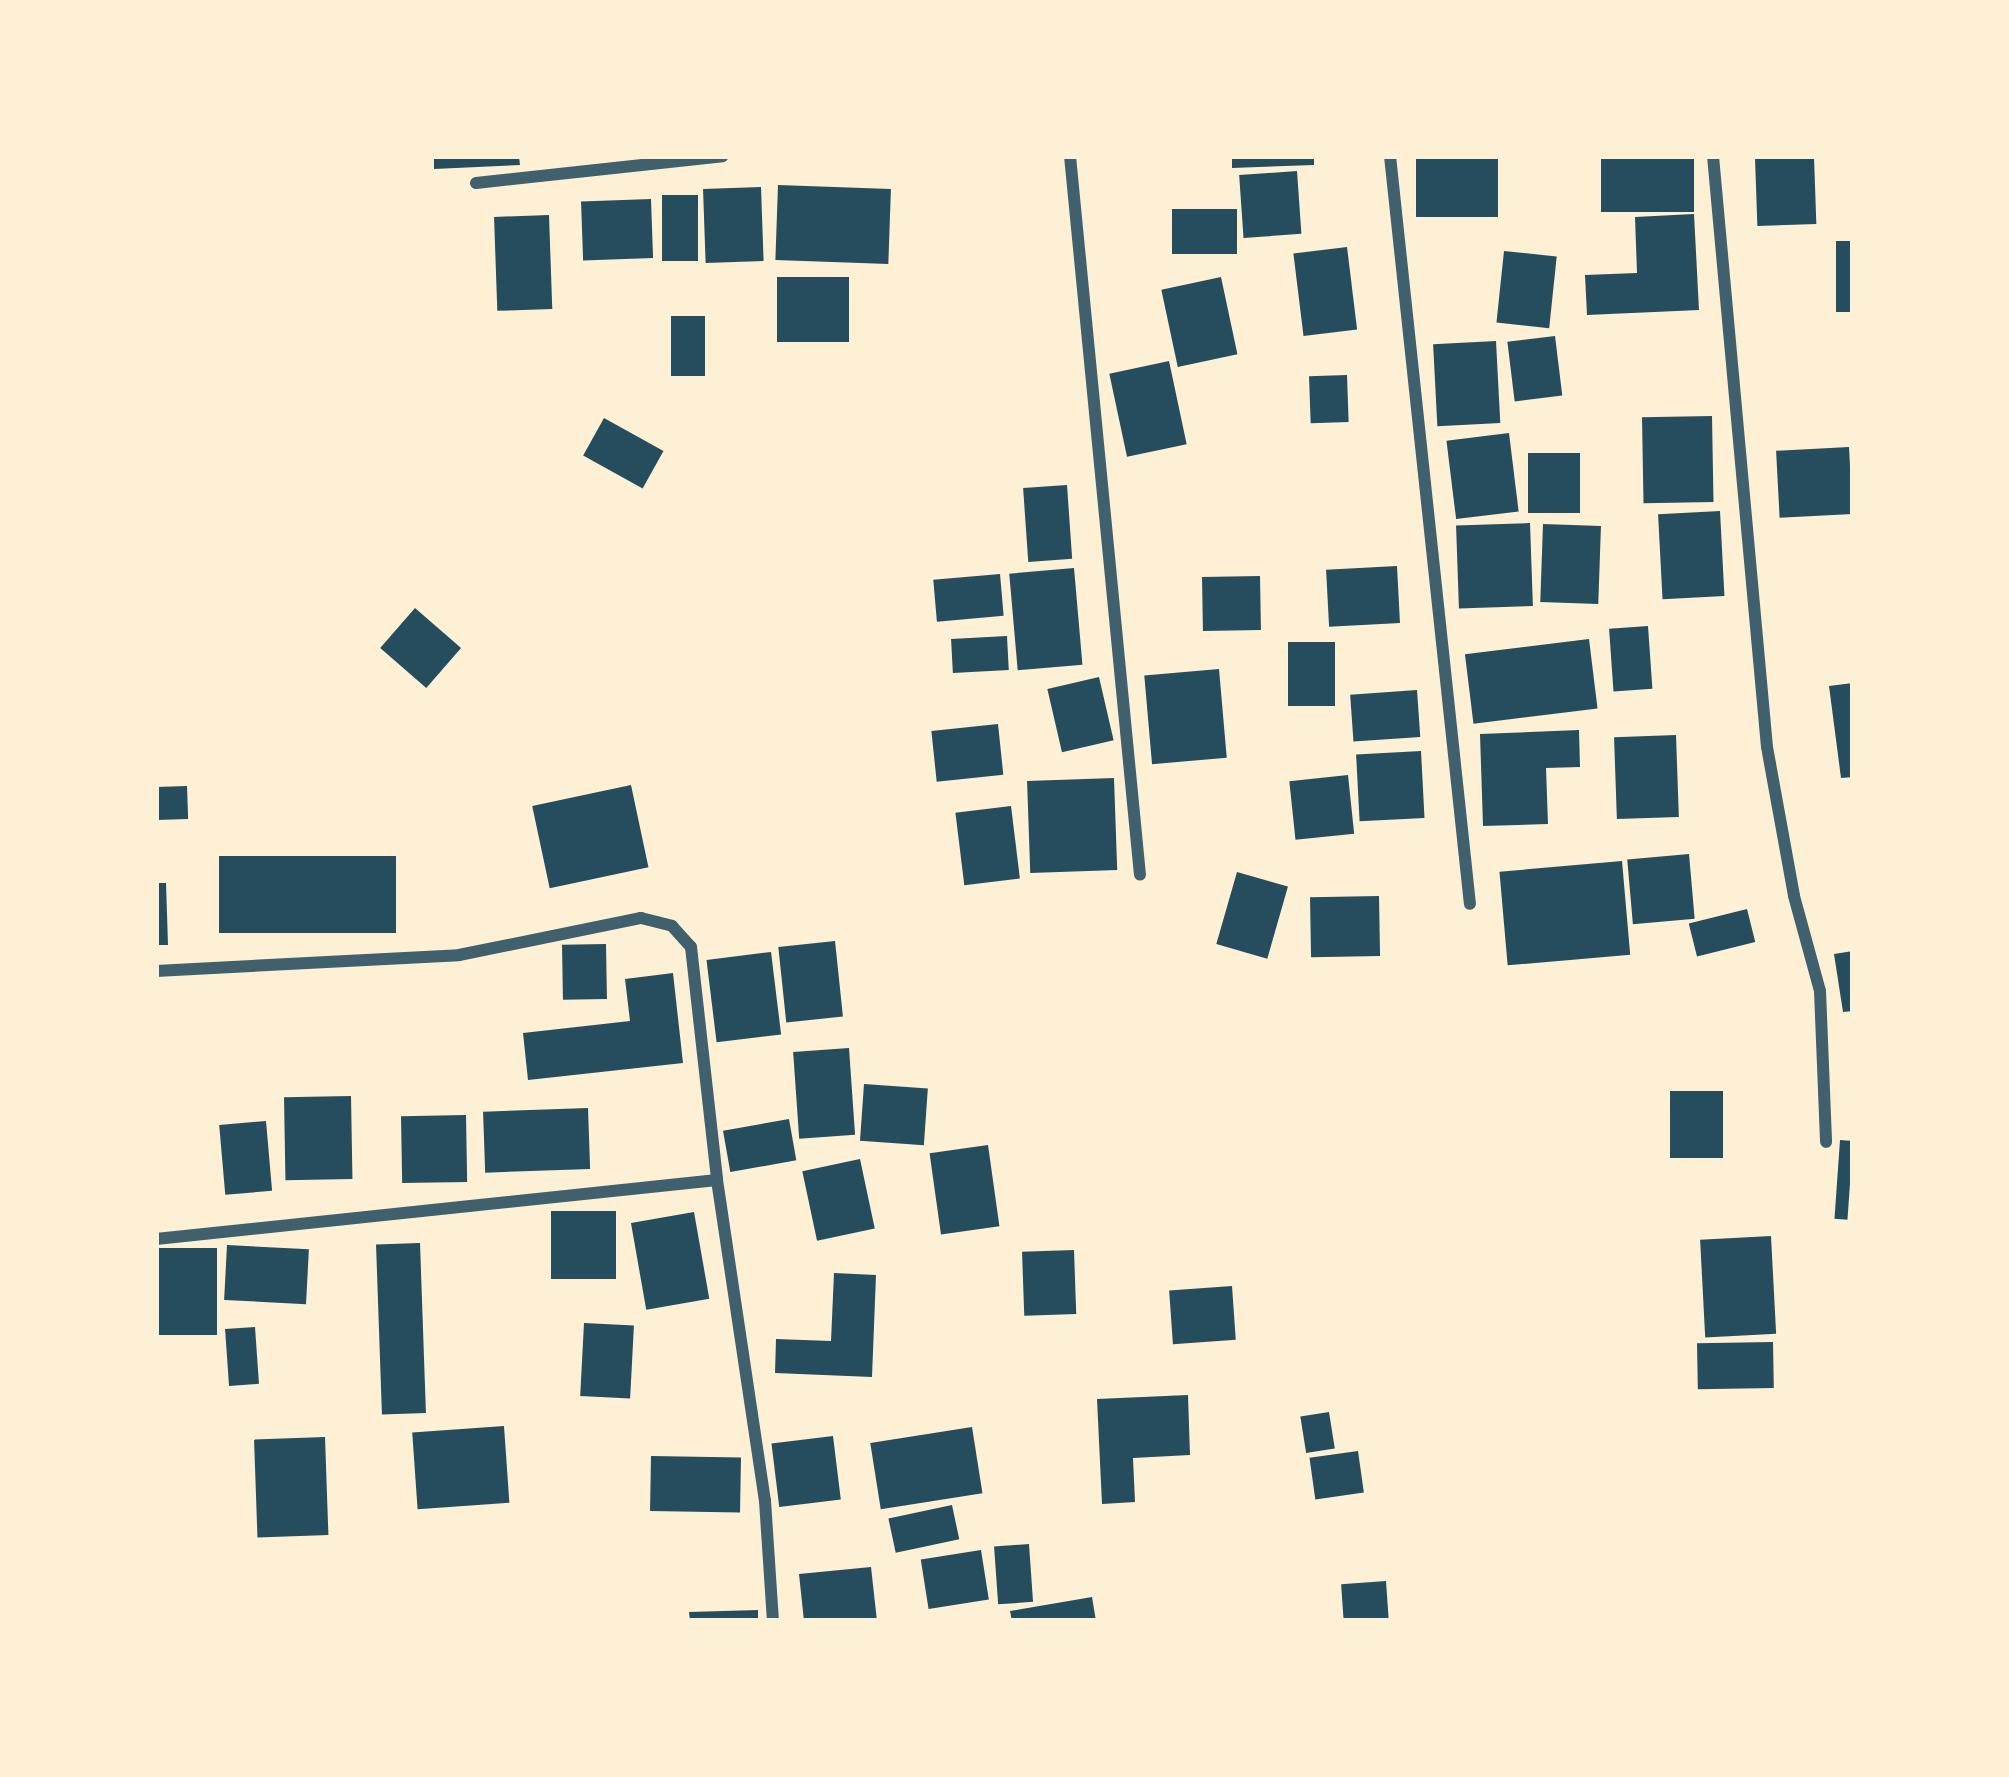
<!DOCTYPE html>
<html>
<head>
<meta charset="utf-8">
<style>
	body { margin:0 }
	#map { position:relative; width:2009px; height:1777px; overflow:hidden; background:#fdf0d5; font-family:Lato,sans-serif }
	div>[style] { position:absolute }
	.building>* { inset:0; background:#264d5e; transform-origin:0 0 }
	.minor>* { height:12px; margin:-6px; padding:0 6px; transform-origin:6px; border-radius:6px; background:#3f606c }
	span { translate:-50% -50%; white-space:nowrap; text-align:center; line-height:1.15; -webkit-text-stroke:9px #fdf0d5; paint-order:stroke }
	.frame { position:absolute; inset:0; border:159px solid #fdf0d5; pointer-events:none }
</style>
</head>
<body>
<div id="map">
	<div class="building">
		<div style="clip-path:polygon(434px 156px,519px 156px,520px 165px,434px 169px)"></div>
		<div style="clip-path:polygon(1232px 156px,1314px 156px,1314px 165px,1232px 168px)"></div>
		<div style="left:1416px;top:156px;width:82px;height:61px"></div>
		<div style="left:1601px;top:156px;width:93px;height:56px"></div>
		<div style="left:1814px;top:157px;width:67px;height:59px;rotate:88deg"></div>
		<div style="left:1297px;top:171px;width:63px;height:58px;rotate:86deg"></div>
		<div style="left:778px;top:185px;width:113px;height:75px;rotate:2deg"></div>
		<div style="left:761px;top:187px;width:74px;height:58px;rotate:88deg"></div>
		<div style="left:662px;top:195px;width:36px;height:66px"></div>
		<div style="left:651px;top:199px;width:59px;height:70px;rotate:88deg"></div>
		<div style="left:1172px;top:209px;width:65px;height:45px"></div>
		<div style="clip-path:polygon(1694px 214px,1699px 310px,1587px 315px,1585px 275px,1637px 273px,1635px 217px)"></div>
		<div style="left:549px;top:215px;width:94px;height:55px;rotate:88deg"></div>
		<div style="left:1836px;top:241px;width:17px;height:71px"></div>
		<div style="left:1347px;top:247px;width:83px;height:54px;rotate:83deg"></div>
		<div style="left:1504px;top:251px;width:53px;height:72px;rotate:6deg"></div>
		<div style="left:849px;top:277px;width:65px;height:72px;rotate:90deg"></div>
		<div style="left:1221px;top:277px;width:79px;height:61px;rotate:78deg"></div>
		<div style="left:671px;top:316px;width:34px;height:60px"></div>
		<div style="left:1555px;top:336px;width:60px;height:48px;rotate:83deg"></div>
		<div style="left:1496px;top:341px;width:82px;height:63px;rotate:87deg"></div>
		<div style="left:1169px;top:361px;width:85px;height:61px;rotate:78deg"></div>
		<div style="left:1347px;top:375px;width:47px;height:38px;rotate:88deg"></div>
		<div style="left:1712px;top:416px;width:86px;height:70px;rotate:89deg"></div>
		<div style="left:604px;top:418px;width:68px;height:43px;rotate:29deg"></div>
		<div style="left:1509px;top:433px;width:79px;height:63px;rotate:83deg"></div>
		<div style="left:1849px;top:447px;width:67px;height:73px;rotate:87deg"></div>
		<div style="left:1528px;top:453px;width:52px;height:60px"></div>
		<div style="left:1067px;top:485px;width:74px;height:44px;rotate:86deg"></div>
		<div style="left:1720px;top:511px;width:85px;height:62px;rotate:87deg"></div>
		<div style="left:1530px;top:523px;width:83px;height:74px;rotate:88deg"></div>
		<div style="left:1543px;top:524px;width:58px;height:78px;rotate:2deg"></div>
		<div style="left:1397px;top:566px;width:57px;height:71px;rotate:87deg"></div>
		<div style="left:1074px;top:568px;width:97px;height:65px;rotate:85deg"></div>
		<div style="left:1000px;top:574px;width:42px;height:67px;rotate:85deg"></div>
		<div style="left:1260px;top:576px;width:54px;height:58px;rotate:89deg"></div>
		<div style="left:415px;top:608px;width:61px;height:53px;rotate:41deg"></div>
		<div style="left:1648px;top:626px;width:63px;height:39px;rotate:86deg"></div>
		<div style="left:1007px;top:636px;width:34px;height:56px;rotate:87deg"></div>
		<div style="left:1589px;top:639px;width:70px;height:125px;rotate:83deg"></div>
		<div style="left:1335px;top:642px;width:64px;height:47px;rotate:90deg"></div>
		<div style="left:1219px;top:669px;width:89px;height:75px;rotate:85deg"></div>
		<div style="left:1099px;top:677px;width:65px;height:53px;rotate:77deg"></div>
		<div style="clip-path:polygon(1853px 683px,1853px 777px,1841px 778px,1829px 686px)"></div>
		<div style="left:1417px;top:690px;width:47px;height:67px;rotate:86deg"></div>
		<div style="left:998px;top:724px;width:51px;height:67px;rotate:84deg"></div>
		<div style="clip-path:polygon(1579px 730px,1580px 767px,1546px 768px,1548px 824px,1483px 826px,1480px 734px)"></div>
		<div style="left:1676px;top:735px;width:82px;height:62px;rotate:88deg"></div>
		<div style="left:1421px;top:751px;width:67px;height:65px;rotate:87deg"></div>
		<div style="left:1348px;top:775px;width:59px;height:59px;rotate:84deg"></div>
		<div style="left:1114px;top:778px;width:92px;height:87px;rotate:88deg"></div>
		<div style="left:631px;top:785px;width:84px;height:101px;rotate:78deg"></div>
		<div style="left:187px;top:786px;width:33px;height:31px;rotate:88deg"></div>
		<div style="left:1011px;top:806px;width:73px;height:56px;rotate:83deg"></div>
		<div style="left:1689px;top:854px;width:65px;height:62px;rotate:85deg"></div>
		<div style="left:396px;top:856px;width:77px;height:177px;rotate:90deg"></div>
		<div style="left:1622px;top:861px;width:94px;height:123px;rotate:85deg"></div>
		<div style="left:1237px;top:872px;width:53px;height:75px;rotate:16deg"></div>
		<div style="clip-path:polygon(156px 883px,166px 883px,168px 945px,156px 945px)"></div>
		<div style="left:1379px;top:896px;width:60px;height:69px;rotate:89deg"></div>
		<div style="left:1747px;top:909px;width:34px;height:60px;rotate:76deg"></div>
		<div style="left:835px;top:941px;width:76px;height:57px;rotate:84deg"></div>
		<div style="left:606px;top:944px;width:55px;height:44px;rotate:89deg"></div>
		<div style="clip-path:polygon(1853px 951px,1853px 1011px,1843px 1012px,1834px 954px)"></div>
		<div style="left:771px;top:952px;width:83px;height:65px;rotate:83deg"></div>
		<div style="clip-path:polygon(673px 973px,683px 1063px,528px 1080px,523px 1033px,630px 1021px,625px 979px)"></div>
		<div style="left:849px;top:1048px;width:87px;height:56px;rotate:86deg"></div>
		<div style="left:864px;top:1084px;width:64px;height:57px;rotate:4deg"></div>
		<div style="left:1670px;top:1091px;width:53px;height:67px"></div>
		<div style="left:351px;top:1096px;width:83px;height:67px;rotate:89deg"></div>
		<div style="left:588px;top:1108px;width:61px;height:105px;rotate:88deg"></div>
		<div style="left:466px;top:1115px;width:67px;height:65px;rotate:89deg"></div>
		<div style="left:789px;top:1119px;width:42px;height:67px;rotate:80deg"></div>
		<div style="left:266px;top:1121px;width:70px;height:47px;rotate:85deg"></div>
		<div style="left:1840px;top:1140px;width:13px;height:79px;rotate:4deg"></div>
		<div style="left:988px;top:1145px;width:82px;height:59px;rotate:82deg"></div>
		<div style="left:860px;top:1159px;width:71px;height:59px;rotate:78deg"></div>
		<div style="left:551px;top:1211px;width:65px;height:68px"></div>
		<div style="left:694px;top:1212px;width:88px;height:64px;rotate:80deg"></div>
		<div style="left:1771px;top:1236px;width:98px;height:71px;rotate:87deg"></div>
		<div style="left:420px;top:1243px;width:170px;height:44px;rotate:88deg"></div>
		<div style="left:227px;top:1245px;width:82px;height:55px;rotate:3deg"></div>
		<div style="left:156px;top:1248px;width:61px;height:87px"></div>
		<div style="left:1074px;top:1250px;width:64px;height:52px;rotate:88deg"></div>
		<div style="clip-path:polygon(834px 1273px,876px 1275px,872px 1377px,775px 1373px,776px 1339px,831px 1341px)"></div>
		<div style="left:1232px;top:1286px;width:54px;height:63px;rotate:86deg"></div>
		<div style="left:584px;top:1323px;width:50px;height:73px;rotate:3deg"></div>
		<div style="left:255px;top:1327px;width:57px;height:30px;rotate:86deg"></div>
		<div style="left:1773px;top:1342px;width:46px;height:76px;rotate:89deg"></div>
		<div style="clip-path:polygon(1188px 1395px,1190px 1455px,1133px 1458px,1135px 1502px,1102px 1504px,1097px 1399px)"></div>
		<div style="left:1329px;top:1412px;width:37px;height:29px;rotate:81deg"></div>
		<div style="left:504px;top:1426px;width:77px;height:92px;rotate:86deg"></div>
		<div style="left:972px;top:1427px;width:67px;height:103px;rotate:81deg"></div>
		<div style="left:833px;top:1436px;width:64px;height:62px;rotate:83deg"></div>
		<div style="left:325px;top:1437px;width:98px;height:71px;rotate:88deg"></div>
		<div style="left:1358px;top:1451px;width:42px;height:49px;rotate:82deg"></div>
		<div style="left:651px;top:1456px;width:90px;height:55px;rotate:1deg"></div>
		<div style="left:952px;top:1505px;width:35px;height:65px;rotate:78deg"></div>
		<div style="left:1029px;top:1544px;width:58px;height:35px;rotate:86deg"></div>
		<div style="left:981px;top:1550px;width:50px;height:61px;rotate:81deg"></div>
		<div style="clip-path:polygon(871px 1567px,877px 1621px,804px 1621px,799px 1574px)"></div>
		<div style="left:1386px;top:1581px;width:40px;height:45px;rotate:86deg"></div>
		<div style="clip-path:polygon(1092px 1597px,1096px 1621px,1012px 1621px,1010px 1611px)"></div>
		<div style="clip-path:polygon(758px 1610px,758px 1621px,690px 1621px,689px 1612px)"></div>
	</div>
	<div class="minor">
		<div style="left:1070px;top:156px;width:722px;rotate:84.44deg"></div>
		<div style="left:1390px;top:156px;width:752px;rotate:83.9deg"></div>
		<div style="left:1713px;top:156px;width:593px;rotate:84.78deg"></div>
		<div style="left:1767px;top:747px;width:151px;rotate:79.7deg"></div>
		<div style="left:1794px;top:896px;width:98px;rotate:74.7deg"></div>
		<div style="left:1820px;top:991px;width:151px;rotate:87.7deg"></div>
		<div style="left:476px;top:183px;width:248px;rotate:-6.2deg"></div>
		<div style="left:156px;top:971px;width:303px;rotate:-3deg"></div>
		<div style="left:459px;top:955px;width:186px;rotate:-11.5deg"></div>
		<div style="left:641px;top:918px;width:32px;rotate:14deg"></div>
		<div style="left:672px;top:926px;width:28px;rotate:48deg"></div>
		<div style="left:691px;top:947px;width:234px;rotate:83.6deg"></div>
		<div style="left:717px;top:1180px;width:325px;rotate:81.5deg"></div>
		<div style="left:765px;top:1501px;width:120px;rotate:86.2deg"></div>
		<div style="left:156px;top:1239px;width:564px;rotate:-6deg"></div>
	</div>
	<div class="frame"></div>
</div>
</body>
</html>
